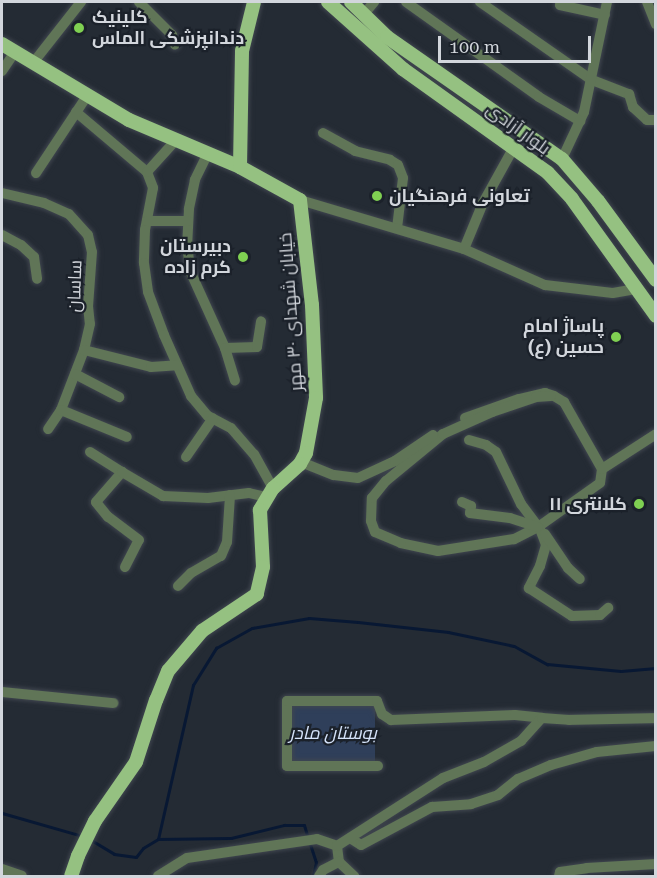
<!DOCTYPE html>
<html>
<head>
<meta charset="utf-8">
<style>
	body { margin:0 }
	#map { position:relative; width:657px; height:878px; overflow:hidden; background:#242b34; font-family:"Roboto Serif",Cairo,serif }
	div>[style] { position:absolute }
	.green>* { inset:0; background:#2f3f5a; transform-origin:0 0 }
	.stream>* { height:3px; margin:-1.5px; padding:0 1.5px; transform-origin:1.5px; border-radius:1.5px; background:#081833 }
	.roads { filter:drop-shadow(0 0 2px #40464f) drop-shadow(0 0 2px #40464f) }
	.minor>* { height:10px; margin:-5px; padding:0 5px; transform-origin:5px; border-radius:5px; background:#607557 }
	.major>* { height:14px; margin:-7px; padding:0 7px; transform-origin:7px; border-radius:7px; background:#95c181 }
	.dots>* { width:16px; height:16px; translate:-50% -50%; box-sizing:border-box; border:3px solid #1b212a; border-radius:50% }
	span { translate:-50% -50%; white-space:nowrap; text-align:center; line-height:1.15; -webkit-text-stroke:4.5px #1b212a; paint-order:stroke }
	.poi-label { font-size:18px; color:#d2d6dc; font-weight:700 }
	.left { translate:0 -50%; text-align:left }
	.right { translate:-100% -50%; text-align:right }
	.street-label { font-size:18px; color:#d2d6dc }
	.park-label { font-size:18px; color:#d5e3fa; font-style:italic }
	.frame { position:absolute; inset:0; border:3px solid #d2d6dc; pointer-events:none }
	.scale { position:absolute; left:438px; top:36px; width:153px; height:27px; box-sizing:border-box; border:3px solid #d2d6dc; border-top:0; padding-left:8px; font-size:18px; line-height:21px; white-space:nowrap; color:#d2d6dc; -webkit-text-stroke:4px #1b212a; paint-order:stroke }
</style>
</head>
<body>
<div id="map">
	<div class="green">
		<div style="left:291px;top:704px;width:84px;height:58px"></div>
	</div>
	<div class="stream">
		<div style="left:2px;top:813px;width:83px;rotate:16deg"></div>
		<div style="left:158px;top:839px;width:158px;rotate:-77.2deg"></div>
		<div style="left:193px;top:685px;width:44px;rotate:-58.1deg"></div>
		<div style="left:216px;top:648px;width:41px;rotate:-29.1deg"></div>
		<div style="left:252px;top:628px;width:58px;rotate:-10deg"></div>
		<div style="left:309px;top:618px;width:49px;rotate:4.7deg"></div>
		<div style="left:358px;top:622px;width:91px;rotate:6.3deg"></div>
		<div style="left:448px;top:632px;width:67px;rotate:12deg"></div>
		<div style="left:514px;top:646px;width:38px;rotate:29deg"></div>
		<div style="left:547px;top:664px;width:74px;rotate:5.4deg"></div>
		<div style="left:621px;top:671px;width:35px;rotate:-5deg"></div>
		<div style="left:91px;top:840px;width:27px;rotate:31deg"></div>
		<div style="left:114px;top:854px;width:22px;rotate:8deg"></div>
		<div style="left:136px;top:857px;width:11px;rotate:-52deg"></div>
		<div style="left:143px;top:848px;width:17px;rotate:-31deg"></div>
		<div style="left:158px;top:839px;width:73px;rotate:-0.8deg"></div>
		<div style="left:231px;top:838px;width:55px;rotate:-13.8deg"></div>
		<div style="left:284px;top:825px;width:20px"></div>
		<div style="left:304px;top:825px;width:14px;rotate:73deg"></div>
		<div style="left:310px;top:844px;width:19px;rotate:72deg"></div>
		<div style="left:316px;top:862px;width:14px;rotate:102deg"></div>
	</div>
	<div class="roads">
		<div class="minor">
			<div style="left:139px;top:2px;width:47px;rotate:45deg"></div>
			<div style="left:172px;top:35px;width:10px;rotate:73deg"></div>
			<div style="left:406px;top:2px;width:163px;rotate:35.5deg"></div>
			<div style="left:539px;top:97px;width:48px;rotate:30.3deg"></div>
			<div style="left:480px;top:2px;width:136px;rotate:34.9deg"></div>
			<div style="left:592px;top:80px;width:40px;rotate:21deg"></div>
			<div style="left:629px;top:94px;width:14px;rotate:73deg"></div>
			<div style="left:633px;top:107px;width:19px;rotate:43deg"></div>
			<div style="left:647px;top:120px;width:9px"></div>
			<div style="left:561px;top:2px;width:3px;rotate:108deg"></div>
			<div style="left:560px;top:5px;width:46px;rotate:12.5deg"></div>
			<div style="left:647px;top:2px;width:24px;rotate:68deg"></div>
			<div style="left:364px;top:14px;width:16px;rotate:-50deg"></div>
			<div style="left:33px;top:63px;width:78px;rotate:-51.8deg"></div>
			<div style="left:2px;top:71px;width:23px;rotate:-56deg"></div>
			<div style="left:76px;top:112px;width:93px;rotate:40.2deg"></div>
			<div style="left:147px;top:172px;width:17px;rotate:69deg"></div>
			<div style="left:153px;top:188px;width:43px;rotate:100.8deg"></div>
			<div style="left:145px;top:230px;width:33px;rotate:92deg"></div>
			<div style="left:144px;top:263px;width:29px;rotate:82deg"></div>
			<div style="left:148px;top:292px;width:46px;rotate:69.6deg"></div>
			<div style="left:164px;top:335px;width:67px;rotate:66.1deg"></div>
			<div style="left:191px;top:396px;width:26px;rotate:50deg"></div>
			<div style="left:208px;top:416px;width:26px;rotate:28deg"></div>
			<div style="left:231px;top:428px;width:35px;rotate:49deg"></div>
			<div style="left:254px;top:454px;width:39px;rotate:61deg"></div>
			<div style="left:323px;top:133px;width:37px;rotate:29deg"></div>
			<div style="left:355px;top:151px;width:36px;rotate:14deg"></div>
			<div style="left:390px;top:160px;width:9px;rotate:32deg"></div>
			<div style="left:398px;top:165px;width:14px;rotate:69deg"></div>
			<div style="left:403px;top:178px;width:50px;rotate:96.8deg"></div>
			<div style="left:207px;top:155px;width:28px;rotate:116deg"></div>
			<div style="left:195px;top:180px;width:30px;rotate:102deg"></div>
			<div style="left:189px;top:209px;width:38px;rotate:93deg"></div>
			<div style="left:187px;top:247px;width:26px;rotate:81deg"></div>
			<div style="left:191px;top:273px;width:82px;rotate:65.6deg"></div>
			<div style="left:225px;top:348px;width:32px;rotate:-2deg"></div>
			<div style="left:257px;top:347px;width:26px;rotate:-81deg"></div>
			<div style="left:562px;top:159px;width:52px;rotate:-64.9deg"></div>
			<div style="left:584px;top:112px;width:112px;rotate:-78.2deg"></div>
			<div style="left:147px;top:172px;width:42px;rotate:-47.9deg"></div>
			<div style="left:36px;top:173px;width:92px;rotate:-56.5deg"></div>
			<div style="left:2px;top:193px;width:43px;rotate:13.4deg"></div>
			<div style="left:44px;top:203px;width:27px;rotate:24deg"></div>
			<div style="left:69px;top:214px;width:28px;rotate:48deg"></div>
			<div style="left:88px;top:235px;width:17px;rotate:77deg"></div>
			<div style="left:92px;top:252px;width:54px;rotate:94.2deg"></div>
			<div style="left:88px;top:306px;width:18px;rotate:84deg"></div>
			<div style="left:90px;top:324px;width:27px;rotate:103deg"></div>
			<div style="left:84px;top:350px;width:64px;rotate:111deg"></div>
			<div style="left:61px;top:410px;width:23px;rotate:124deg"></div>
			<div style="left:300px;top:200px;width:171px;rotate:16.6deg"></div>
			<div style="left:464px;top:249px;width:89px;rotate:24deg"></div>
			<div style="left:545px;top:285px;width:68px;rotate:6.7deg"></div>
			<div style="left:613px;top:293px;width:23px;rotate:-10deg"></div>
			<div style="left:147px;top:221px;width:41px"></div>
			<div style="left:2px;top:235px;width:21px;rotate:28deg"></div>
			<div style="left:21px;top:245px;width:18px;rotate:43deg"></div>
			<div style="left:34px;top:257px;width:22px;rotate:82deg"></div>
			<div style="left:464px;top:249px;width:50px;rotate:-67.6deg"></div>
			<div style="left:483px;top:203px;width:64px;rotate:-61deg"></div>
			<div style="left:225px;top:348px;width:34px;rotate:73deg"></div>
			<div style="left:84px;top:350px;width:69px;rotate:14.2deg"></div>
			<div style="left:151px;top:367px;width:26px;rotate:-4deg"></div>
			<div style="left:75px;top:374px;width:50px;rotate:27.6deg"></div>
			<div style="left:61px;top:410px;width:71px;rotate:22.2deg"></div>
			<div style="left:465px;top:418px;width:57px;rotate:-19.4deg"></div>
			<div style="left:519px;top:399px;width:27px;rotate:-13deg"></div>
			<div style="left:545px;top:393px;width:9px;rotate:18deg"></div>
			<div style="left:554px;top:396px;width:12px;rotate:31deg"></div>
			<div style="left:564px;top:402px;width:77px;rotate:60.4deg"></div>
			<div style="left:602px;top:469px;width:14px;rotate:98deg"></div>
			<div style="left:600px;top:483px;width:76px;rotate:144.6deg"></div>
			<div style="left:538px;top:527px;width:27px;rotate:153deg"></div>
			<div style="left:514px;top:539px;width:77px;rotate:171deg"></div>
			<div style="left:438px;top:551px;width:38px;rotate:-168deg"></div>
			<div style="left:401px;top:543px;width:28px;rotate:-157deg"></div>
			<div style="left:375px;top:532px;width:12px;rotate:-110deg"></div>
			<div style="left:371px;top:521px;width:23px;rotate:-88deg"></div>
			<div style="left:372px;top:498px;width:22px;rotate:-51deg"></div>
			<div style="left:386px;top:481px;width:74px;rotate:-39.5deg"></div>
			<div style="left:443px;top:434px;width:54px;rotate:-24.2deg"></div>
			<div style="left:492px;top:412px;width:46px;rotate:-18.8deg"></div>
			<div style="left:536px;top:397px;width:15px;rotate:-4deg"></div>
			<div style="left:469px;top:440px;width:18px;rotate:16deg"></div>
			<div style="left:486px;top:445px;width:12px;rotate:35deg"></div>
			<div style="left:496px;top:452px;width:58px;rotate:64.3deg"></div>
			<div style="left:521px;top:504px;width:31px;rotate:53deg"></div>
			<div style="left:540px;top:529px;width:17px;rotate:69deg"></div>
			<div style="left:546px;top:545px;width:22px;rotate:106deg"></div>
			<div style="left:540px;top:566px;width:25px;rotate:117deg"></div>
			<div style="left:529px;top:588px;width:51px;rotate:33.1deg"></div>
			<div style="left:572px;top:616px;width:28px;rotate:-2deg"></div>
			<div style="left:600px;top:615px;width:11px;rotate:-41deg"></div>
			<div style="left:90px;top:452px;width:38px;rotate:32deg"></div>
			<div style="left:186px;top:457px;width:47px;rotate:-55.3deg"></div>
			<div style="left:301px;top:462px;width:35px;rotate:22deg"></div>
			<div style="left:334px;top:475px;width:24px;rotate:7deg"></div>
			<div style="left:358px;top:478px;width:41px;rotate:-24.7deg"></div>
			<div style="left:395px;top:461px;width:46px;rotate:-34.4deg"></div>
			<div style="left:602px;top:469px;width:64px;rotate:-32.9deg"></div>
			<div style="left:462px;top:502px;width:10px;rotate:24deg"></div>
			<div style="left:471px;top:506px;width:7px;rotate:98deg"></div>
			<div style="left:470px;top:513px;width:40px;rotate:7.1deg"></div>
			<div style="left:510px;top:518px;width:29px;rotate:18deg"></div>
			<div style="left:545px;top:534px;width:41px;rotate:55.9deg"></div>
			<div style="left:568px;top:568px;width:16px;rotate:43deg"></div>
			<div style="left:125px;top:567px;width:30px;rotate:-63deg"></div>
			<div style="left:139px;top:540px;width:39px;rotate:-143deg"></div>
			<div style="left:108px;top:517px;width:19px;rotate:-129deg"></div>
			<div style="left:96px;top:502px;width:40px;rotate:-49deg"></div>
			<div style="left:122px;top:472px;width:48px;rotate:30.3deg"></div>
			<div style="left:163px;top:496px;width:45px;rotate:2.5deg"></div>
			<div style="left:208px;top:498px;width:41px;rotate:-7deg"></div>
			<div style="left:249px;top:493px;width:18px;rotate:13deg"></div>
			<div style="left:178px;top:586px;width:18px;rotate:-45deg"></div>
			<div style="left:191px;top:573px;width:34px;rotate:-30deg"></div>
			<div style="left:221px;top:556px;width:15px;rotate:-67deg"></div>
			<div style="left:227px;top:542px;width:47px;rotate:-86.3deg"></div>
			<div style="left:2px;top:692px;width:112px;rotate:5.7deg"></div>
			<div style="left:378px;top:766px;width:91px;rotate:180deg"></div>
			<div style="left:287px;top:766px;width:65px;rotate:-90deg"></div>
			<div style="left:287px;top:701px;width:90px"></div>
			<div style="left:377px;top:701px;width:14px;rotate:69deg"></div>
			<div style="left:382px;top:714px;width:11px;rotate:34deg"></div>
			<div style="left:391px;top:720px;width:124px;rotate:-2.3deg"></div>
			<div style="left:515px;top:715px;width:27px;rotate:6deg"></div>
			<div style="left:350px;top:838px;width:13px;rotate:32deg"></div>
			<div style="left:361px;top:845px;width:81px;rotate:-28.2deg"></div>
			<div style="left:432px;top:807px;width:39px;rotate:-4deg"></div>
			<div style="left:471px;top:804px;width:28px;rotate:-18deg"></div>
			<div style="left:498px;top:795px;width:26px;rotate:-39deg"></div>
			<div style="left:518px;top:779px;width:36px;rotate:-23deg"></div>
			<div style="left:551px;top:765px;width:48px;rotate:-15.8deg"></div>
			<div style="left:597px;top:752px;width:59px;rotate:-5.8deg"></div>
			<div style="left:337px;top:846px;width:16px;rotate:83deg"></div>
			<div style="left:339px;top:862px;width:21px;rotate:43deg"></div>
			<div style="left:2px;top:869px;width:21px;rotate:19deg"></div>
			<div style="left:158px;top:876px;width:34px;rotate:-32deg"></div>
			<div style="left:187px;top:858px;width:131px;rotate:-8.3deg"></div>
			<div style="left:317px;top:839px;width:21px;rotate:19deg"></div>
			<div style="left:337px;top:846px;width:126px;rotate:-32.7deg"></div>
			<div style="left:443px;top:778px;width:44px;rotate:-21.3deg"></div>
			<div style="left:484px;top:762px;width:43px;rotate:-29.6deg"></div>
			<div style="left:521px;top:741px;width:31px;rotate:-48deg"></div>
			<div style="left:542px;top:718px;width:27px;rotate:4deg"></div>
			<div style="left:569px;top:720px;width:87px;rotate:-1.3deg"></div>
			<div style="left:319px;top:876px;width:7px;rotate:-56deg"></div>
			<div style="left:323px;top:870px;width:18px;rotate:-27deg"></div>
			<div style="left:559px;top:876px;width:4px;rotate:-76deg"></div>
			<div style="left:560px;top:872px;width:27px;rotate:-8deg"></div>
			<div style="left:587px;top:868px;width:69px;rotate:-3.3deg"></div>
		</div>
		<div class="major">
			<div style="left:328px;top:2px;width:101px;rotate:41.8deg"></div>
			<div style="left:403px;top:69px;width:178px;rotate:35.6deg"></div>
			<div style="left:548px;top:173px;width:35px;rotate:47deg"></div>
			<div style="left:572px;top:199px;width:144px;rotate:54.3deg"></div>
			<div style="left:351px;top:2px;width:50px;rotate:44.2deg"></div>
			<div style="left:387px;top:37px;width:213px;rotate:34.9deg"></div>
			<div style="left:562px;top:159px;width:55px;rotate:49.4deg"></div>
			<div style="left:598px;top:201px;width:98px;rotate:53.7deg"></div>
			<div style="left:2px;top:44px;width:148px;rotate:30.9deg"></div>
			<div style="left:129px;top:120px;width:121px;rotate:22.9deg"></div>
			<div style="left:240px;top:167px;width:68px;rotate:28.8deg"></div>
			<div style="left:300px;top:200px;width:106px;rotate:83.5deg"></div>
			<div style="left:312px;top:305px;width:93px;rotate:87.5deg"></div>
			<div style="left:316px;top:398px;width:56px;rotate:100.3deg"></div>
			<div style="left:306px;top:453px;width:13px;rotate:119deg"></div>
			<div style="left:300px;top:464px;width:36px;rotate:138deg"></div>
			<div style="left:273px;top:488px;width:26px;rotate:121deg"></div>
			<div style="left:260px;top:510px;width:57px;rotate:87deg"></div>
			<div style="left:263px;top:567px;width:28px;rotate:103deg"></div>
			<div style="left:257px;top:594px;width:66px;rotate:146.1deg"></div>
			<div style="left:202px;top:631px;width:52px;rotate:130.4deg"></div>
			<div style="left:168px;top:671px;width:31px;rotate:112deg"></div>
			<div style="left:156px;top:700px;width:65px;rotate:107.9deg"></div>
			<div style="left:136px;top:762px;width:72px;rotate:124.8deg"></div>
			<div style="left:95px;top:821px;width:39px;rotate:116deg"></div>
			<div style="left:78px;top:856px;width:21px;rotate:109deg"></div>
			<div style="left:240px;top:167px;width:116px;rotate:-89deg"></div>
			<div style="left:242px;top:51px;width:50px;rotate:-76.2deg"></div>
		</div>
	</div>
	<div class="dots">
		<div style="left:79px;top:28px;background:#7fd052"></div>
		<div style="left:377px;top:196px;background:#7fd052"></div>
		<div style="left:243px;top:257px;background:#7fd052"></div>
		<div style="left:616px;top:337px;background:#7fd052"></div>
		<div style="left:639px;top:504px;background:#7fd052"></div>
	</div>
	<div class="poi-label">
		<span class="left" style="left:92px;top:28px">کلینیک<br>دندانپزشکی الماس</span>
		<span class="left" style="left:389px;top:196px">تعاونی فرهنگیان</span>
		<span class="right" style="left:231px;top:257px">دبیرستان<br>کرم زاده</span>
		<span class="right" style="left:604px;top:337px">پاساژ امام<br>حسین (ع)</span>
		<span class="right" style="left:627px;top:504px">کلانتری ۱۱</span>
	</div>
	<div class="street-label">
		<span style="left:518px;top:129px;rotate:36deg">بلوار آزادی</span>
		<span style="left:75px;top:286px;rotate:-88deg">ساسان</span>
		<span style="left:291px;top:312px;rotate:-94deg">خیابان شهدای ۳۰ مهر</span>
	</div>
	<div class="park-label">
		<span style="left:333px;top:733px">بوستان مادر</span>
	</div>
	<div class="frame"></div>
	<div class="scale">100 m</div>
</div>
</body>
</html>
